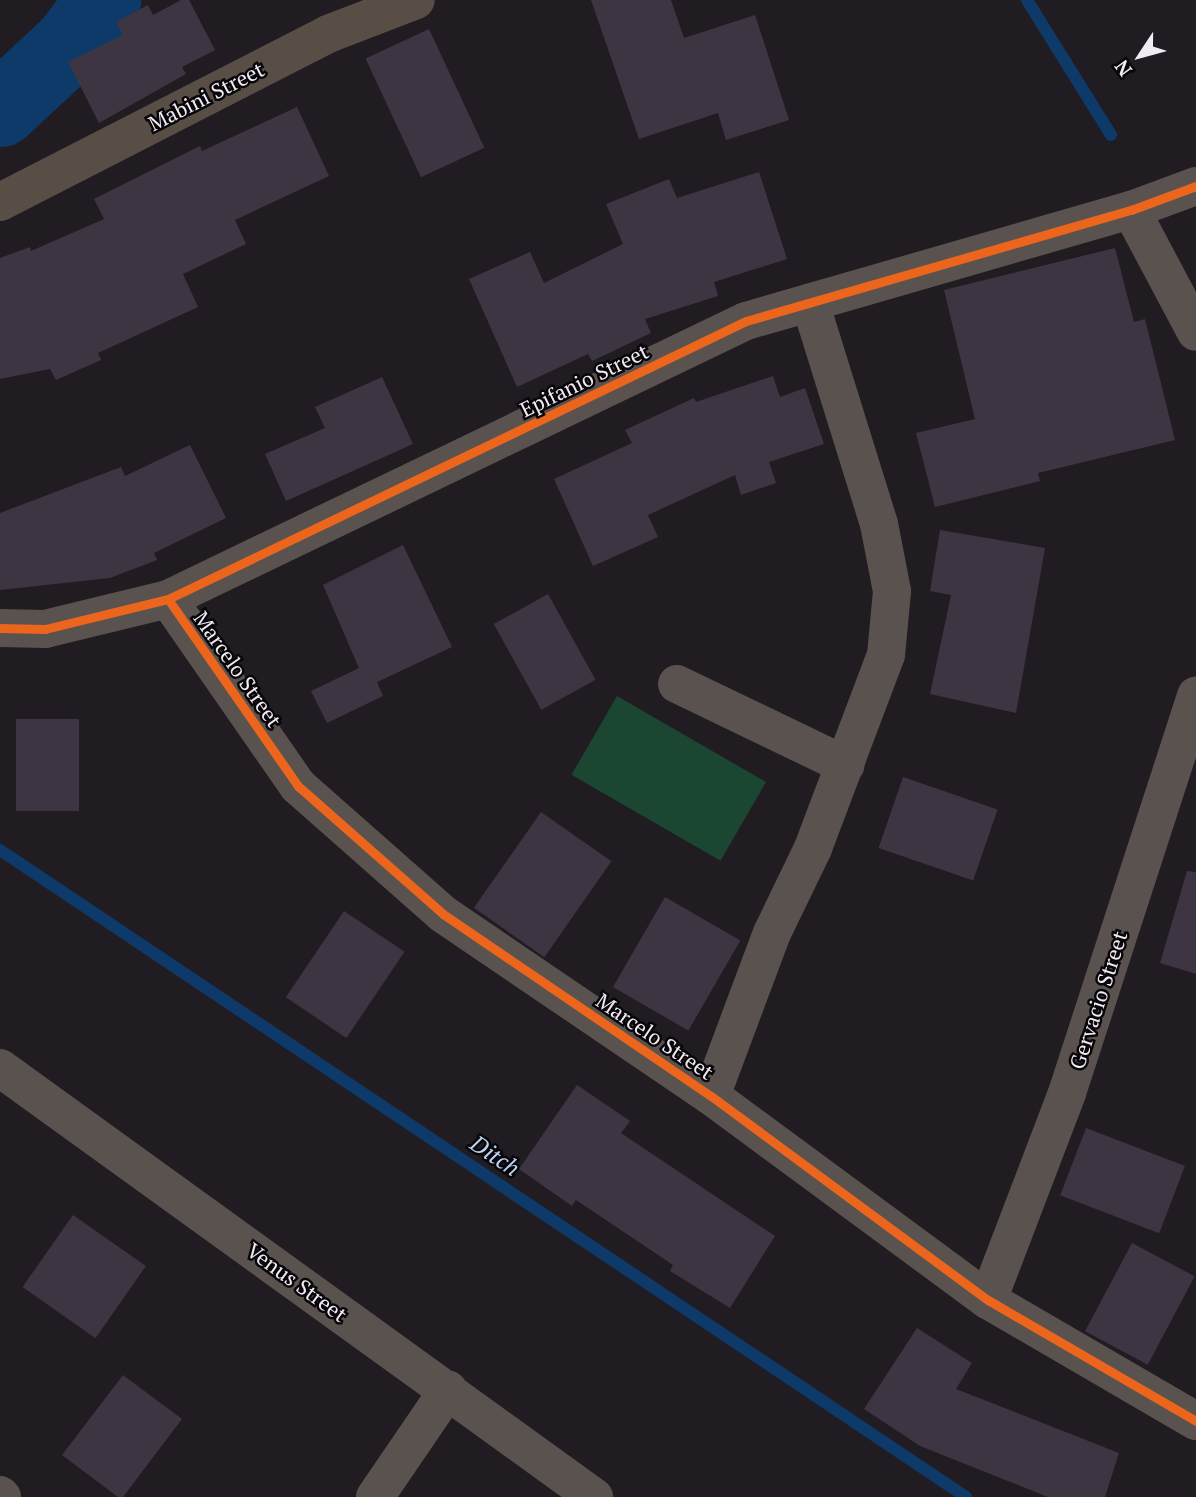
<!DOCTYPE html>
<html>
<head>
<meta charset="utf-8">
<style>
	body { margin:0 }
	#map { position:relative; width:1196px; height:1497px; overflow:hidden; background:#201c22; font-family:"PT Serif",serif }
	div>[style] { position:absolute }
	.green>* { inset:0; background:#1b4632; transform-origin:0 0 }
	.stream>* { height:12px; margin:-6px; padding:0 6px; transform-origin:6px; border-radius:6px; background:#0e3a6a }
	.river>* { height:75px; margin:-37.5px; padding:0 37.5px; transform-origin:37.5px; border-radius:37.5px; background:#0e3a6a }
	.building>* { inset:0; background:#3e3542; transform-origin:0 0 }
	.minor>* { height:38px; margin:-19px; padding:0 19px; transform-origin:19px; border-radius:19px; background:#59524e }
	.major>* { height:38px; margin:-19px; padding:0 19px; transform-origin:19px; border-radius:19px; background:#584e46 }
	.cycleway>* { height:9px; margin:-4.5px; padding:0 4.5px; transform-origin:4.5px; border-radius:4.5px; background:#eb651d }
	span { translate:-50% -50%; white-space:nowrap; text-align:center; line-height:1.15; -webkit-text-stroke:5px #09060a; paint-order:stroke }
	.street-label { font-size:21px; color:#f1ecf4 }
	.water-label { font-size:23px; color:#bad4f5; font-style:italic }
	.north { position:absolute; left:1105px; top:21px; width:70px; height:70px; -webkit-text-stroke:5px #09060a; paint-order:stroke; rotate:234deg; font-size:19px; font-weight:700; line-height:28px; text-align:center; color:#f1ecf4 }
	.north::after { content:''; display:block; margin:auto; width:24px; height:32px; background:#f1ecf4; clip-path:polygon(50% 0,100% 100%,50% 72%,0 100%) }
</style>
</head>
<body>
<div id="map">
	<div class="green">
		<div style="left:617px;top:696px;width:172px;height:91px;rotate:30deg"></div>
	</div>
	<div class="stream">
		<div style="left:1027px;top:0;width:159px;rotate:58.1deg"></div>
		<div style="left:0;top:850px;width:1163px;rotate:33.81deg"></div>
	</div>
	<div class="river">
		<div style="left:0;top:109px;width:97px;rotate:-42.9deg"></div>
		<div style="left:71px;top:43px;width:54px;rotate:-53.3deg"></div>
	</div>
	<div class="building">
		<div style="clip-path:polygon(181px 0,189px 0,215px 50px,182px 67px,186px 74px,99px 123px,68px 62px,123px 35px,116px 22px,148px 5px,153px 15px)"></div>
		<div style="clip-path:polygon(591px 0,671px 0,684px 38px,755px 15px,789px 120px,726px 140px,718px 113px,639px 139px)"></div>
		<div style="left:429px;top:29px;width:131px;height:70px;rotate:65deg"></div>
		<div style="clip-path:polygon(297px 107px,329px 176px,235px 220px,246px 244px,183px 274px,198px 307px,98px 353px,101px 360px,56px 380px,50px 369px,0 379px,0 258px,30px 247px,31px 251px,104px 219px,94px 199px,200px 146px,202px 151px)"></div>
		<div style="clip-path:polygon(759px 172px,787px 259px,714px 282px,718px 296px,645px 319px,651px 333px,592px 361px,588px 354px,517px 387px,469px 279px,530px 252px,544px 283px,623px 244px,606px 204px,669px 179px,677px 198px)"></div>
		<div style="clip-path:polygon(1115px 248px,1134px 322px,1145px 319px,1175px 440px,1038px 473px,1040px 481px,935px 507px,916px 433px,975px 419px,944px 290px)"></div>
		<div style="clip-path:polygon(773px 376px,780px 397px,805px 388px,824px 444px,769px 462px,776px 483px,741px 495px,735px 475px,648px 515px,658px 537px,593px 566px,554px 479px,632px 443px,625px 430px,694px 398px,696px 402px)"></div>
		<div style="clip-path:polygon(382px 377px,413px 444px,286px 501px,265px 454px,325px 428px,315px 407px)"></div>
		<div style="clip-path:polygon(190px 445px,226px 518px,154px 553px,157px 560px,110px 578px,0 590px,0 513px,121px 467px,125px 476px)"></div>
		<div style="clip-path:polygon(940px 530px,1045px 548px,1016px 713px,930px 694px,951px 595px,930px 591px)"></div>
		<div style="clip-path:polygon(403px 545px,452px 647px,377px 682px,383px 696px,327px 723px,311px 691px,359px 668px,323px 585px)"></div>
		<div style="left:548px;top:594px;width:98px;height:62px;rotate:61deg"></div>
		<div style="left:16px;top:719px;width:63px;height:92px"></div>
		<div style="left:903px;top:777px;width:100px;height:75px;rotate:19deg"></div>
		<div style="left:541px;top:812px;width:86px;height:117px;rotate:35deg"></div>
		<div style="clip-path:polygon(1187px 871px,1196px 872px,1196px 974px,1160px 963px)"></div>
		<div style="left:665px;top:897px;width:87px;height:104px;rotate:30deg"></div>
		<div style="left:344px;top:911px;width:73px;height:104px;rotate:34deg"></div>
		<div style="clip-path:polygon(577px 1085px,630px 1121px,621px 1133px,775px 1236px,730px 1308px,670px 1271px,673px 1265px,576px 1200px,572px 1206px,519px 1169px)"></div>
		<div style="left:1086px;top:1128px;width:106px;height:72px;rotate:21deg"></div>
		<div style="left:73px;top:1215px;width:89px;height:88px;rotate:35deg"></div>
		<div style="left:1132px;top:1243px;width:71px;height:100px;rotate:28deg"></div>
		<div style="clip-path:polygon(917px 1328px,972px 1363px,956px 1389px,1119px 1453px,1105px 1497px,1048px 1497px,920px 1446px,864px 1409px)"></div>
		<div style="clip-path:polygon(123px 1375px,182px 1419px,123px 1497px,118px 1497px,62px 1455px)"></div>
	</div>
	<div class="minor">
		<div style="left:1131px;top:210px;width:138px;rotate:62deg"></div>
		<div style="left:168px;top:599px;width:228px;rotate:55.2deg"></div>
		<div style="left:298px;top:786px;width:193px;rotate:41.4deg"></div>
		<div style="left:443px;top:914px;width:324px;rotate:34.2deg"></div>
		<div style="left:711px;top:1096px;width:344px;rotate:36.4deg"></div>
		<div style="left:988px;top:1300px;width:241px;rotate:30.2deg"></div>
		<div style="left:0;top:628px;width:45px;rotate:1.3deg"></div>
		<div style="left:45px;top:629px;width:127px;rotate:-13.7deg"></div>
		<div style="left:168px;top:599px;width:641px;rotate:-25.69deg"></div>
		<div style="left:746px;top:321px;width:401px;rotate:-16.1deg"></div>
		<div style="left:1131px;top:210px;width:69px;rotate:-20.3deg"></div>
		<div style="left:677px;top:684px;width:187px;rotate:25.7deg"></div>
		<div style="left:0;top:1068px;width:733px;rotate:35.84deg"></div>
		<div style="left:711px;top:1096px;width:174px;rotate:-69.5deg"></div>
		<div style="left:772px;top:933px;width:94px;rotate:-64.2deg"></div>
		<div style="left:813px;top:848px;width:206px;rotate:-69.3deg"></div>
		<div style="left:886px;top:655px;width:64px;rotate:-84.6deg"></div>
		<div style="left:892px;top:591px;width:68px;rotate:-101deg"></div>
		<div style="left:879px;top:524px;width:232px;rotate:-107.3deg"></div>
		<div style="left:988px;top:1300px;width:222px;rotate:-69.1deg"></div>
		<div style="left:1067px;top:1093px;width:418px;rotate:-72deg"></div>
		<div style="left:0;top:1495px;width:3px;rotate:45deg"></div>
		<div style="left:375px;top:1497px;width:130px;rotate:-55.7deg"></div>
	</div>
	<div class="major">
		<div style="left:0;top:202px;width:369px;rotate:-27.1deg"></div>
		<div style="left:328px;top:34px;width:94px;rotate:-21.1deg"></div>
	</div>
	<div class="cycleway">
		<div style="left:168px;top:599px;width:228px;rotate:55.2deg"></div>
		<div style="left:298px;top:786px;width:193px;rotate:41.4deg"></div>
		<div style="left:443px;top:914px;width:324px;rotate:34.2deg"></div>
		<div style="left:711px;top:1096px;width:344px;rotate:36.4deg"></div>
		<div style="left:988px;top:1300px;width:241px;rotate:30.2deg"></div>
		<div style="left:0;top:628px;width:45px;rotate:1.3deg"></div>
		<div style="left:45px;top:629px;width:127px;rotate:-13.7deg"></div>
		<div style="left:168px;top:599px;width:641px;rotate:-25.69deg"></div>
		<div style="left:746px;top:321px;width:401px;rotate:-16.1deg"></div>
		<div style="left:1131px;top:210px;width:69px;rotate:-20.3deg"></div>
	</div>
	<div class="street-label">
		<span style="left:206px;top:96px;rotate:-27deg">Mabini Street</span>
		<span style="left:584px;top:380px;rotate:-26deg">Epifanio Street</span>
		<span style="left:238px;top:669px;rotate:55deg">Marcelo Street</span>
		<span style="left:1098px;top:1000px;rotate:-72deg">Gervacio Street</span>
		<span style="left:655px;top:1036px;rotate:34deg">Marcelo Street</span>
		<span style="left:297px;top:1282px;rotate:36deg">Venus Street</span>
	</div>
	<div class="water-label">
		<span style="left:495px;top:1156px;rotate:34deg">Ditch</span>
	</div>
	<div class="north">N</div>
</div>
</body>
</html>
